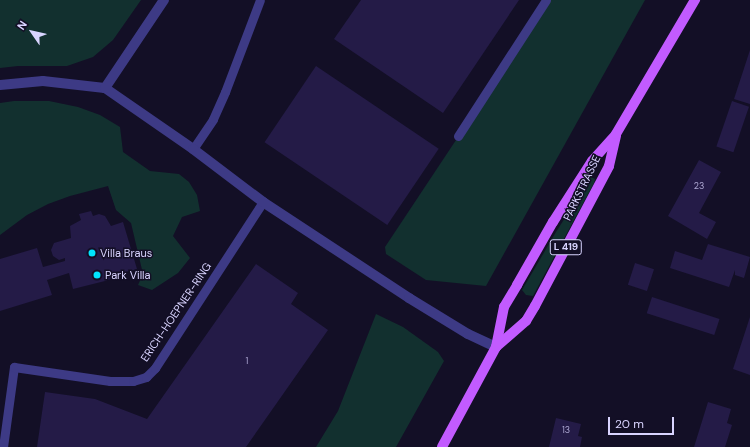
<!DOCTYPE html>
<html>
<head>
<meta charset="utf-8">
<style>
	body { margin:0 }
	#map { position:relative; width:750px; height:447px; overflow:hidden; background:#130f26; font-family:"DM Sans",sans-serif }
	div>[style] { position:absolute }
	.green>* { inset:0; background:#12302f }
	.building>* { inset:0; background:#241b47; transform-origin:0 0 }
	.service>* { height:9px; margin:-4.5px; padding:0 4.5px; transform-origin:4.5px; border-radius:4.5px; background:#3d3a85 }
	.minor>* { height:10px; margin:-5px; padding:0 5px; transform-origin:5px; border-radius:5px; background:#3d3a85 }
	.primary>* { height:10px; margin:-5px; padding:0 5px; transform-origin:5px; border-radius:5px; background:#c25bff }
	.dots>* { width:11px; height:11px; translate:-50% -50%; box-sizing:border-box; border:2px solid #130f26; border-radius:50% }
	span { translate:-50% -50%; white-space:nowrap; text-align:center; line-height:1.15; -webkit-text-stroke:3px #130f26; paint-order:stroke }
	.number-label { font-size:9px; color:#aca6d1 }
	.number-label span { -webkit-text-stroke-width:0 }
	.shield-label span { padding:1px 3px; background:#130f26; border:1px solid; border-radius:3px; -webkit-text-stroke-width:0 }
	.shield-label { font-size:10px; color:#d9d4ff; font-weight:700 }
	.street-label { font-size:11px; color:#d9d4ff }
	.poi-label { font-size:11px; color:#d9d4ff }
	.left { translate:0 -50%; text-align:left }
	.north { position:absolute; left:12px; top:12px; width:40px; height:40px; -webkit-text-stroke:3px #130f26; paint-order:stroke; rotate:304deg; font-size:11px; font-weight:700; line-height:16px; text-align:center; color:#d9d4ff }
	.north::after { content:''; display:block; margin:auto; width:14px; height:18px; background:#d9d4ff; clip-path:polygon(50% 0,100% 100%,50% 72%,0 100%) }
	.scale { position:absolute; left:608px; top:417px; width:66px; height:18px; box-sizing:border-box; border:2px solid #d9d4ff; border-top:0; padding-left:5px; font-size:12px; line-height:14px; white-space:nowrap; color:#d9d4ff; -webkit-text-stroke:3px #130f26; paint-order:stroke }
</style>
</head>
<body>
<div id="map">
	<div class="green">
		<div style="clip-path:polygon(0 0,141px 0,113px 40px,93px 57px,67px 66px,18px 66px,0 68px)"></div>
		<div style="clip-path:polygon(549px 0,645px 0,486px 286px,426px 280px,386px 254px,385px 247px)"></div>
		<div style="clip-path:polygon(14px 101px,49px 101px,78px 107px,100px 115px,120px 127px,123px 152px,150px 171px,179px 174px,189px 182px,197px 195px,200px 211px,182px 217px,173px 236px,190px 258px,178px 273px,152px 290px,138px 285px,143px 274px,131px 223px,116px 210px,108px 186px,70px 196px,48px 204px,27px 215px,0 235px,0 103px)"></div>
		<div style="clip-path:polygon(591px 177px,595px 179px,594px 183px,533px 296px,526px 295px,522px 290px,556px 232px)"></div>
		<div style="clip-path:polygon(376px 314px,403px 327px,438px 352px,444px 361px,396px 447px,316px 447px,338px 411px)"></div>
	</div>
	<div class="building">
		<div style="clip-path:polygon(361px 0,519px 0,443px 113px,334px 39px)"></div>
		<div style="clip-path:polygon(750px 50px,750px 104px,734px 99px)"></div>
		<div style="left:316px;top:66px;width:148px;height:92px;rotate:34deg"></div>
		<div style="left:732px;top:101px;width:18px;height:48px;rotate:19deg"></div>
		<div style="clip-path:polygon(699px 160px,721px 172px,699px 213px,716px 222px,707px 239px,668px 216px)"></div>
		<div style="clip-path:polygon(91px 211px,93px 216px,99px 214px,105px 216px,111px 226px,123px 222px,137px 269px,113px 276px,113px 278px,105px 281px,73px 289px,69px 273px,47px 280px,52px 295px,0 311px,0 259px,37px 248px,43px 267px,65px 261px,65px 258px,59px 260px,53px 256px,51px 250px,54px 243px,71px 238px,70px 226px,81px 220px,79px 214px)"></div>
		<div style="clip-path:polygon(708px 244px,750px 257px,744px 278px,735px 275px,735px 270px,729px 287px,670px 268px,675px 251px,702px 260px)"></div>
		<div style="left:635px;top:263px;width:20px;height:23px;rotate:18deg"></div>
		<div style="clip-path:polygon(256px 264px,298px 293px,291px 304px,328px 330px,246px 447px,37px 447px,45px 392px,95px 399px,147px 419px)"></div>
		<div style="left:652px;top:297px;width:71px;height:17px;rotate:18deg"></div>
		<div style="clip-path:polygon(750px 317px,750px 375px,733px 369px)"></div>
		<div style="clip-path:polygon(708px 402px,731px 409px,727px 423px,732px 425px,725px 447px,694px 447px)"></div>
		<div style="clip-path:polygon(556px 418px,581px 424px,578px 436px,582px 437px,580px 447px,549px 447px)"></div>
	</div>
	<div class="service">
		<div style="left:458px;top:136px;width:162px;rotate:-57.1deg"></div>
		<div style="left:193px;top:149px;width:36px;rotate:-56deg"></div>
		<div style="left:213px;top:119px;width:30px;rotate:-66deg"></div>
		<div style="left:225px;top:92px;width:98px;rotate:-69.2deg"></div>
		<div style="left:3px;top:447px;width:81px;rotate:-82.2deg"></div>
		<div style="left:14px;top:367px;width:97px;rotate:8.3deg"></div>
		<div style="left:110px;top:381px;width:23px"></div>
		<div style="left:133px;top:381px;width:14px;rotate:-17deg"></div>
		<div style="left:146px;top:377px;width:13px;rotate:-45deg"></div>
		<div style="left:155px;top:368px;width:198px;rotate:-57deg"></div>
	</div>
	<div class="minor">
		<div style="left:0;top:85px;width:43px;rotate:-5.3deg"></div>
		<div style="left:43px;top:81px;width:62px;rotate:6.4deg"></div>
		<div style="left:105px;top:88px;width:107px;rotate:34.7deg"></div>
		<div style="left:193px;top:149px;width:88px;rotate:37.1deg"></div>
		<div style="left:263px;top:202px;width:175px;rotate:33.3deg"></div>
		<div style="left:409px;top:298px;width:69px;rotate:31.4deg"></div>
		<div style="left:468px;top:334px;width:31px;rotate:25deg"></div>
		<div style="left:105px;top:88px;width:106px;rotate:-56.2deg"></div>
	</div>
	<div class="primary">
		<div style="left:496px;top:347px;width:40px;rotate:-41deg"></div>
		<div style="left:526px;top:321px;width:17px;rotate:-59deg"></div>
		<div style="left:535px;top:306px;width:158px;rotate:-62.1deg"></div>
		<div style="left:609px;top:166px;width:31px;rotate:-77deg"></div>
		<div style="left:442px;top:447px;width:114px;rotate:-61.6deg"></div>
		<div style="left:496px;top:347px;width:41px;rotate:-78.7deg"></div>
		<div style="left:504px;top:307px;width:26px;rotate:-59deg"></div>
		<div style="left:517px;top:285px;width:73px;rotate:-60.3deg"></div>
		<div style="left:553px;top:222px;width:72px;rotate:-57.4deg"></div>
		<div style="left:592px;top:161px;width:36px;rotate:-48deg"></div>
		<div style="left:616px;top:134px;width:156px;rotate:-59.5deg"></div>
	</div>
	<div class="dots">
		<div style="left:92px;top:253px;background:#00e5ff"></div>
		<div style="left:97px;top:275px;background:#00e5ff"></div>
	</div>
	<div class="number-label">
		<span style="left:699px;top:186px">23</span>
		<span style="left:247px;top:361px">1</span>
		<span style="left:566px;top:430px">13</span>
	</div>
	<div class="shield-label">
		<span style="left:566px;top:247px">L 419</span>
	</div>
	<div class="street-label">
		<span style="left:582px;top:188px;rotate:-64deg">PARKSTRASSE</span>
		<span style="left:176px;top:312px;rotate:-56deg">ERICH-HOEPNER-RING</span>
	</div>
	<div class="poi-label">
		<span class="left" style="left:100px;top:253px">Villa Braus</span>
		<span class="left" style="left:105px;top:275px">Park Villa</span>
	</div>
	<div class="north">N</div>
	<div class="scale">20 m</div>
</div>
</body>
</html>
